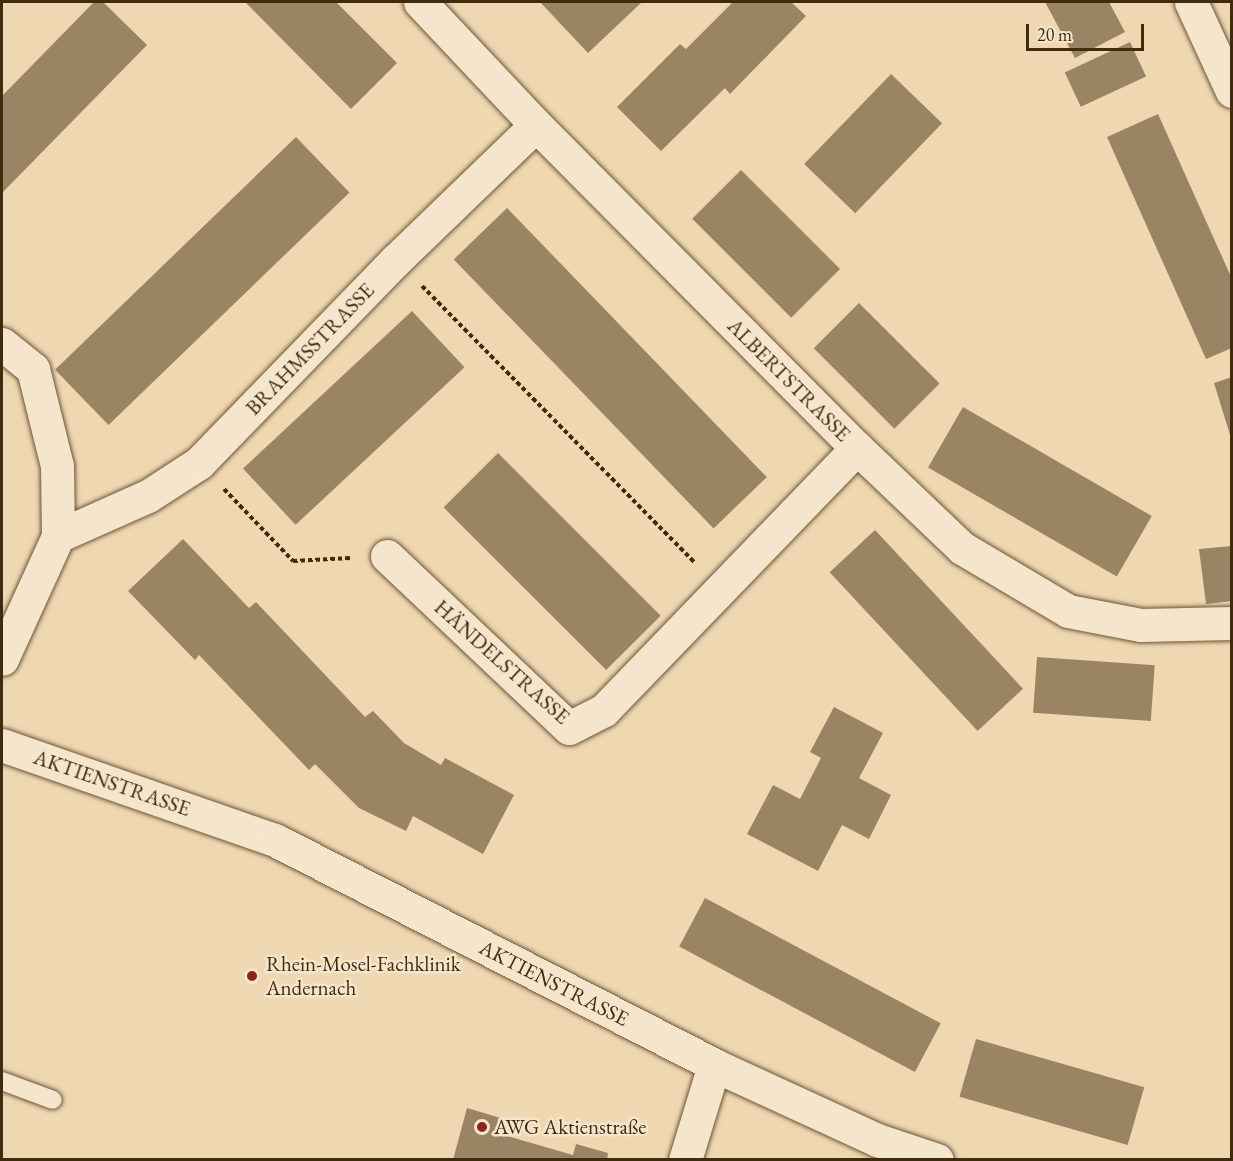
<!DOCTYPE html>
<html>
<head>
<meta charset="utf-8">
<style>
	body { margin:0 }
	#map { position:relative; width:1233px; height:1161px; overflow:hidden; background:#efd7b1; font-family:"EB Garamond",serif }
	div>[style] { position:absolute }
	.building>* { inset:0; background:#9b8463; transform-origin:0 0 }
	.path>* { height:4px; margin-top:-2px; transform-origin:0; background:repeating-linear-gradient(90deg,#412b0f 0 4.5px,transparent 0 7.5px) }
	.roads { filter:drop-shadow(0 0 2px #6c5638) drop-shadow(0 0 2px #6c5638) }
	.lane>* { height:18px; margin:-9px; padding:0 9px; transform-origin:9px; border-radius:9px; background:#f5e5cc }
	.street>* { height:33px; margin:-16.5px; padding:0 16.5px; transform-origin:16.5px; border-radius:16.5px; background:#f5e5cc }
	.secondary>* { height:33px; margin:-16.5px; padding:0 16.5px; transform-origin:16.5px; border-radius:16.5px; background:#f5e5cc }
	.dots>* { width:16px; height:16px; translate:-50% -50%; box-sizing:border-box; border:3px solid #f5e5cc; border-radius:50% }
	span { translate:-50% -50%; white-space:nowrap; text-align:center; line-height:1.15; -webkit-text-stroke:5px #f5e5cc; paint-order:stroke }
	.street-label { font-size:21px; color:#412b0f }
	.poi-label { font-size:21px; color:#412b0f }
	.left { translate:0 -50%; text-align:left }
	.frame { position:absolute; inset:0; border:3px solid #412b0f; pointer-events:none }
	.scale { position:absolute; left:1026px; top:24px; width:118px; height:27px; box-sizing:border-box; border:3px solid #412b0f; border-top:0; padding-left:8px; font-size:18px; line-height:21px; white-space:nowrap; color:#412b0f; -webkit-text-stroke:4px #f5e5cc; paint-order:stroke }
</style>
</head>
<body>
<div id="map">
	<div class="building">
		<div style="clip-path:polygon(94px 2px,103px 2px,147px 45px,2px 193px,2px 96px)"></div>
		<div style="clip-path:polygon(245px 2px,336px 2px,397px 63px,351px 109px)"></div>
		<div style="clip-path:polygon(540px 2px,642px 2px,588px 53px)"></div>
		<div style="clip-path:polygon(733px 2px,791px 2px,806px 16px,730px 94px,725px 88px,661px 151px,617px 107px,680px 44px,686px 49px)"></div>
		<div style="clip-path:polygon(1045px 2px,1109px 2px,1125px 32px,1075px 58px)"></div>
		<div style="left:1130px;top:42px;width:38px;height:72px;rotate:65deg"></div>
		<div style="left:891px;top:74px;width:71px;height:125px;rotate:44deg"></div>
		<div style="clip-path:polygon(1158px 114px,1232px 279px,1232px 348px,1206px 359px,1107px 137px)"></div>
		<div style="left:296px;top:137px;width:77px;height:335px;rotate:46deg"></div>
		<div style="left:741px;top:170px;width:140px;height:69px;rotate:45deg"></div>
		<div style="left:507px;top:208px;width:374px;height:74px;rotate:46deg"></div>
		<div style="left:859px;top:303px;width:114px;height:64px;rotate:45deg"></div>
		<div style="left:412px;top:311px;width:77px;height:231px;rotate:47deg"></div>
		<div style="clip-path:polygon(1232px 377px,1232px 437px,1231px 438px,1214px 383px)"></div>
		<div style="left:963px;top:407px;width:218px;height:70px;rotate:30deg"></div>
		<div style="left:498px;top:453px;width:230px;height:77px;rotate:45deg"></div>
		<div style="left:875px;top:530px;width:217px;height:62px;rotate:47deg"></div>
		<div style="clip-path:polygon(183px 539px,249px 608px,256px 602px,365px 717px,373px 711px,404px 743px,441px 765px,445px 758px,514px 795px,483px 854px,413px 816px,406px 831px,359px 808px,315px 764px,309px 770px,199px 655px,195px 660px,128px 591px)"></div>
		<div style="clip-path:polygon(1232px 546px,1232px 601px,1206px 604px,1199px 549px)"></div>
		<div style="left:1037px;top:657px;width:118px;height:56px;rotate:4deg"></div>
		<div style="clip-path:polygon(834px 707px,883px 733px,859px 778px,891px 795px,869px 839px,842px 825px,818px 871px,747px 834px,773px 785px,800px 799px,821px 758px,810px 752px)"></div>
		<div style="left:705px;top:898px;width:267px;height:55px;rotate:28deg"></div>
		<div style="left:976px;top:1039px;width:175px;height:60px;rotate:16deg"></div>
		<div style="clip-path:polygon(467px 1108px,504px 1119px,500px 1134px,573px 1155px,576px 1144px,608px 1153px,607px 1160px,453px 1160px)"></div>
	</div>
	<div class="path">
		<div style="left:422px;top:286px;width:389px;rotate:45.4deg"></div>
		<div style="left:224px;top:489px;width:100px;rotate:46.2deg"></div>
		<div style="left:293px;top:561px;width:57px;rotate:-3deg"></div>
	</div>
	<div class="roads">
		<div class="lane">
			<div style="left:2px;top:1081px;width:54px;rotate:20.4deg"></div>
		</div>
		<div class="street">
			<div style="left:420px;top:2px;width:169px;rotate:46.7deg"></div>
			<div style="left:536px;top:125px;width:455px;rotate:45.2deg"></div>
			<div style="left:857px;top:448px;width:145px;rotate:43.6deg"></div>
			<div style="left:962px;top:548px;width:123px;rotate:30.7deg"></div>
			<div style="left:1068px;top:611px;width:74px;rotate:10.9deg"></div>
			<div style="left:1141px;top:625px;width:91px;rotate:-1.3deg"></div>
			<div style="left:1191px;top:2px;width:98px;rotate:65.3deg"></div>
			<div style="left:2px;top:344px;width:40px;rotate:39deg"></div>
			<div style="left:33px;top:369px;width:100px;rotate:76.1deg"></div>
			<div style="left:57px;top:466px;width:70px;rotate:89.2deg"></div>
			<div style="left:58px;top:536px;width:135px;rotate:114.5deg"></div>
			<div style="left:58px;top:536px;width:98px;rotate:-24deg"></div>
			<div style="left:148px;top:496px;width:61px;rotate:-32.9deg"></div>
			<div style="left:199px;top:463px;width:283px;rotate:-45.9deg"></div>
			<div style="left:396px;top:260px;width:194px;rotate:-44deg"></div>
			<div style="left:387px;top:556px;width:250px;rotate:43.4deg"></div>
			<div style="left:569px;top:728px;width:39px;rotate:-27deg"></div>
			<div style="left:604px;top:710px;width:364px;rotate:-46deg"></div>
		</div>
		<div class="secondary">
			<div style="left:2px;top:745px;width:289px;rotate:19.2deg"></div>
			<div style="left:275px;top:840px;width:493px;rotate:27.1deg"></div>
			<div style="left:714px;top:1065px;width:179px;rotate:24.7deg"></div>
			<div style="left:877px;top:1140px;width:63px;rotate:18.4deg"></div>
			<div style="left:685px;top:1160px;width:99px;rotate:-73deg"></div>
		</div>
	</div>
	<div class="dots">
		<div style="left:252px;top:976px;background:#8f2418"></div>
		<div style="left:482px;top:1127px;background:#8f2418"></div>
	</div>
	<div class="street-label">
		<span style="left:310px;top:349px;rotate:-46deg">BRAHMSSTRASSE</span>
		<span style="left:789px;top:380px;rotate:45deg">ALBERTSTRASSE</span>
		<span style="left:502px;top:662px;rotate:42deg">HÄNDELSTRASSE</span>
		<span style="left:112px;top:783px;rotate:19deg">AKTIENSTRASSE</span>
		<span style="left:554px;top:983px;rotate:27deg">AKTIENSTRASSE</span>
	</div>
	<div class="poi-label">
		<span class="left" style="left:266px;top:976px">Rhein-Mosel-Fachklinik<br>Andernach</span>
		<span class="left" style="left:494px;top:1127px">AWG Aktienstraße</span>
	</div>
	<div class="frame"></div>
	<div class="scale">20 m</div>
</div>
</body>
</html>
